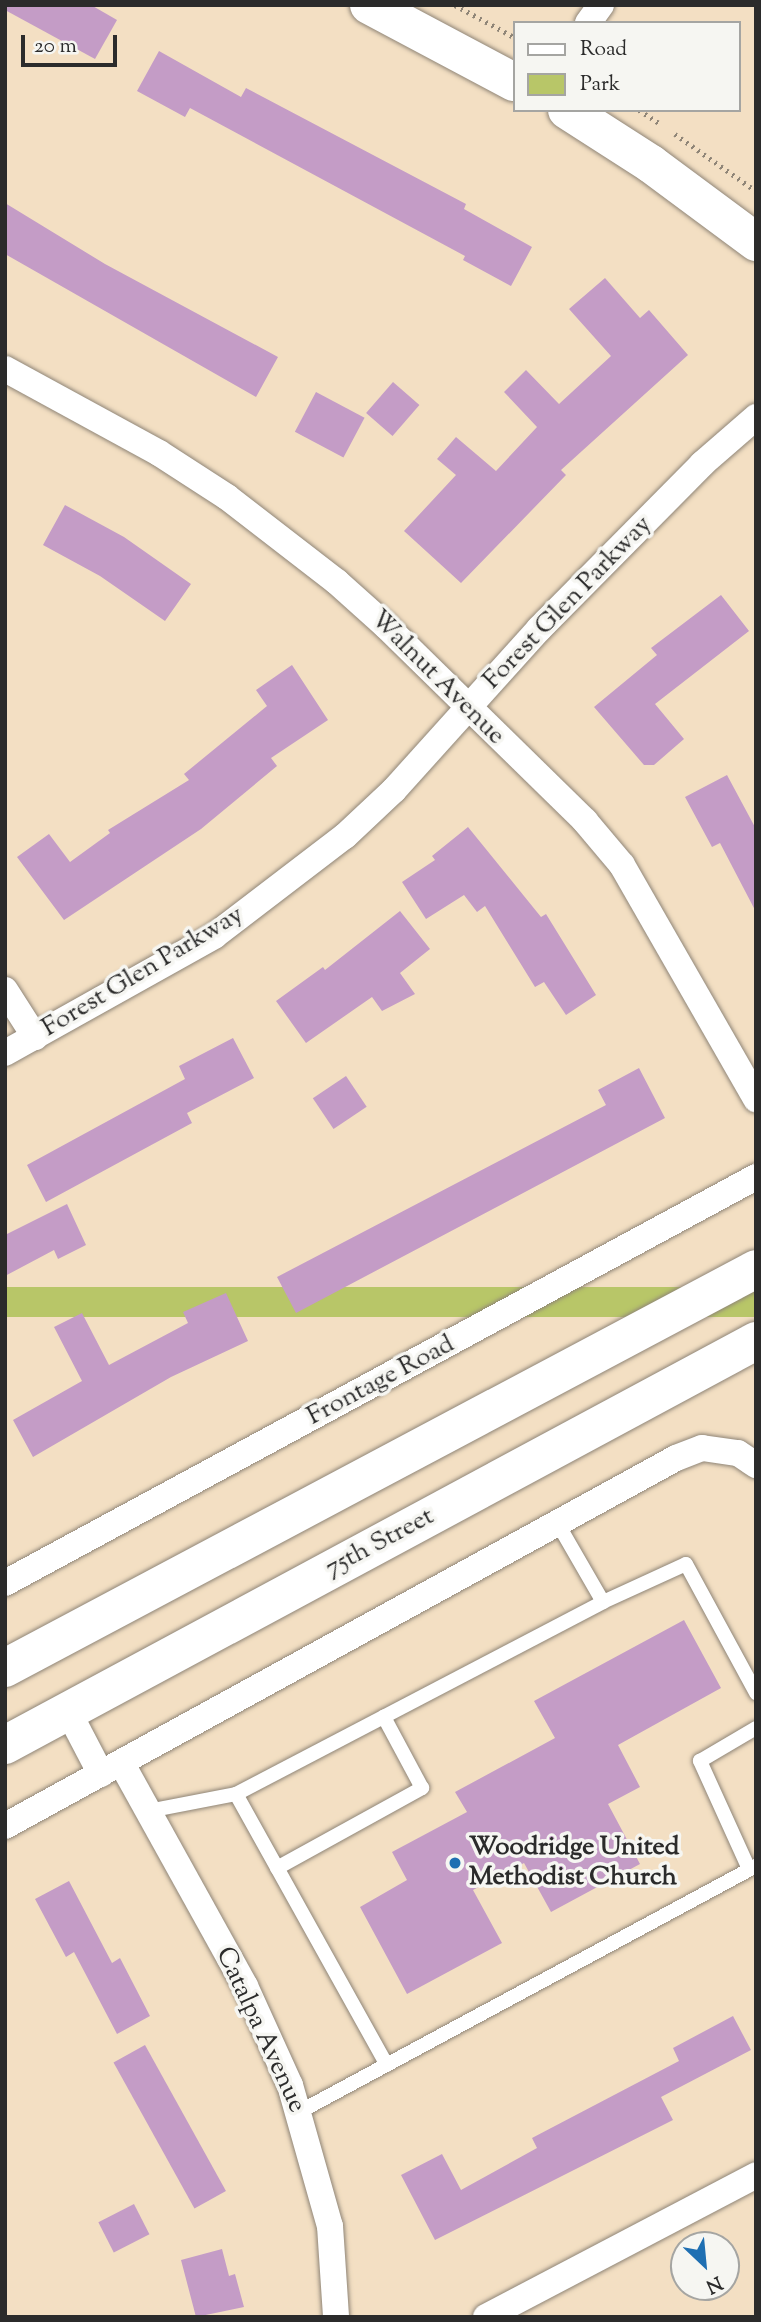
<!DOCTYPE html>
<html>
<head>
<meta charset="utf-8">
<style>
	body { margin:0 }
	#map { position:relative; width:761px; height:2322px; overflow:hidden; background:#f3dfc3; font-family:"Sorts Mill Goudy",serif }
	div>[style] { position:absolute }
	.green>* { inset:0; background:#b8c668; transform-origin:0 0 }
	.building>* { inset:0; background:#c49cc6; transform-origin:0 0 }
	.path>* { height:4.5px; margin-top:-2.25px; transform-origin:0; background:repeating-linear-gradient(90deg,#8f8577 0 2px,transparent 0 7px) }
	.roads { filter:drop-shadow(0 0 2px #8f8577) drop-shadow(0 0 2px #8f8577) }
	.lane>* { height:14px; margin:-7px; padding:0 7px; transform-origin:7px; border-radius:7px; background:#fff }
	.street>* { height:26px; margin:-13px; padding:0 13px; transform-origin:13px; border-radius:13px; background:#fff }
	.secondary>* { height:38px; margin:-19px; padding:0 19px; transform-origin:19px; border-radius:19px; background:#fff }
	.dots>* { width:19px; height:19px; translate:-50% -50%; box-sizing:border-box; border:4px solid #f6f6f2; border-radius:50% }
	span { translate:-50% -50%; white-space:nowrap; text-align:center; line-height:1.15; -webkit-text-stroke:7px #f6f6f2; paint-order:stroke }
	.street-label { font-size:26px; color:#2b2b2b }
	.poi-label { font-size:26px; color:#2b2b2b; font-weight:700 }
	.left { translate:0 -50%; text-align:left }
	.frame { position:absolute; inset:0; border:7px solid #2b2b2b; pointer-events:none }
	.legend { position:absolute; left:513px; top:21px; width:228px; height:91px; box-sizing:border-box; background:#f6f6f2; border:2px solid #a5a5a2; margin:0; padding:9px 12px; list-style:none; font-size:21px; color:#2b2b2b }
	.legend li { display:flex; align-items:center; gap:14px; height:35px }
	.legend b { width:35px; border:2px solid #a5a5a2 }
	.north { position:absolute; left:670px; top:2231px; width:70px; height:70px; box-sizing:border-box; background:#f6f6f2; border:2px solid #a5a5a2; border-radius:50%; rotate:154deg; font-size:19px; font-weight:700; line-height:28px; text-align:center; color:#2b2b2b }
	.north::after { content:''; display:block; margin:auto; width:24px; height:32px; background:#1f6fb2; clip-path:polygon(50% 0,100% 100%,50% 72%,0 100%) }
	.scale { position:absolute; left:21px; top:35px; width:96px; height:32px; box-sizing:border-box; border:4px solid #2b2b2b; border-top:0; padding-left:9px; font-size:21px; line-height:24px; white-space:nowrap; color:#2b2b2b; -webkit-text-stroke:5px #f6f6f2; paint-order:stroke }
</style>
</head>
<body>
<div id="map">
	<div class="green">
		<div style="left:756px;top:1287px;width:30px;height:852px;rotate:90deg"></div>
	</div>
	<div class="building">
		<div style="clip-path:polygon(5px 5px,91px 5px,117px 20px,95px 59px,5px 10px)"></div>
		<div style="clip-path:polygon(159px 51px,241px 97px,246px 88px,466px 204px,464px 209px,532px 247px,511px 286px,463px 260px,465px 256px,190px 108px,185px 117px,137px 91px)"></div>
		<div style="clip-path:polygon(5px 203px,105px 264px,278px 357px,256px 397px,5px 254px)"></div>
		<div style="clip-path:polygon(605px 278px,640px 318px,649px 310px,688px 355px,561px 470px,566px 475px,461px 583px,404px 531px,456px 475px,437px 459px,456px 437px,496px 471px,537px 427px,504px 392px,526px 370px,559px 404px,611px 356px,569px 309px)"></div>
		<div style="left:393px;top:382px;width:35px;height:41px;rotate:41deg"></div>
		<div style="left:316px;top:392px;width:55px;height:45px;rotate:28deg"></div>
		<div style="clip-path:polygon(65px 505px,124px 537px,191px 584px,165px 621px,100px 576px,43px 545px)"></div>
		<div style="clip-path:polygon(721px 595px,749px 631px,655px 704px,684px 739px,654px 765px,644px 765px,594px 707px,657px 655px,651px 648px)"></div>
		<div style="clip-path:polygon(292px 665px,328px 720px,271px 758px,277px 766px,201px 829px,64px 920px,17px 857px,49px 834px,70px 862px,110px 833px,108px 830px,189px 780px,184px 774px,267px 706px,256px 690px)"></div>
		<div style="clip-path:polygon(727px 775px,756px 829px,756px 912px,720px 843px,712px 847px,685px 797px)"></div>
		<div style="clip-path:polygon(468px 827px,541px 917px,546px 914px,596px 995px,566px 1015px,544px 982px,535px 987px,485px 906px,477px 912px,464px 895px,426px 919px,402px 882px,435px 860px,432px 856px)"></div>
		<div style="clip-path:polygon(400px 911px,430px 949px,400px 973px,415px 994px,382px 1011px,372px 997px,306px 1043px,276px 1001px,323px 967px,325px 970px)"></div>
		<div style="clip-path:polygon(233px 1038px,254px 1078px,187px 1113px,192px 1123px,46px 1202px,27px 1165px,185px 1079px,179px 1066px)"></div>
		<div style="clip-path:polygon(639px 1068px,665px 1118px,296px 1313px,277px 1277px,606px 1105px,598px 1090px)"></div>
		<div style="left:346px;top:1076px;width:37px;height:40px;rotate:56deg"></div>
		<div style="clip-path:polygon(67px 1204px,86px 1245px,58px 1259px,54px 1250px,5px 1276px,5px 1235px)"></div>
		<div style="clip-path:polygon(226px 1293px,248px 1341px,171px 1377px,33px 1457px,13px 1420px,82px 1381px,54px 1327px,82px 1313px,109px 1365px,188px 1323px,183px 1312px)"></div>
		<div style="clip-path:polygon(684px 1620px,721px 1688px,618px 1745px,640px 1787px,608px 1804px,640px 1864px,551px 1912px,524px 1863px,473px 1890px,502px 1943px,407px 1994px,360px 1907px,407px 1880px,392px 1852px,467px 1812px,455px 1792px,555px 1738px,534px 1701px)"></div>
		<div style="clip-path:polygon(69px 1881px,112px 1963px,120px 1958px,150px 2016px,117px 2034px,74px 1952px,66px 1957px,35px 1899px)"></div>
		<div style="clip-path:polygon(733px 2016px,751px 2050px,661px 2097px,673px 2120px,435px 2240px,401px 2175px,442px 2154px,461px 2190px,537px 2148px,532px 2138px,679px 2061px,673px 2048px)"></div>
		<div style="left:145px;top:2045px;width:167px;height:36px;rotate:61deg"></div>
		<div style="left:134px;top:2204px;width:34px;height:40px;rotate:63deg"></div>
		<div style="clip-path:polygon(222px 2249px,229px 2276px,235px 2274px,244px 2307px,196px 2317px,181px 2260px)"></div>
	</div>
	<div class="path">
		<div style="left:455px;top:5px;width:67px;rotate:28.5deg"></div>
		<div style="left:639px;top:110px;width:27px;rotate:33deg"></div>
		<div style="left:675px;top:134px;width:99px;rotate:35.1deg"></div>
	</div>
	<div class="roads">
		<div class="lane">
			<div style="left:558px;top:1524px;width:90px;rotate:60deg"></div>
			<div style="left:603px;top:1602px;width:91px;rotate:-24.6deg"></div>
			<div style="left:686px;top:1564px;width:147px;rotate:61.5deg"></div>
			<div style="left:236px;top:1794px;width:414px;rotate:-27.6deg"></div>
			<div style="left:148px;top:1811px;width:90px;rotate:-10.9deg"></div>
			<div style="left:236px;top:1794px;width:310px;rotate:60.9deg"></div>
			<div style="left:277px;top:1868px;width:166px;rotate:-28.9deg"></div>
			<div style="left:422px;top:1788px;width:81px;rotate:-118.2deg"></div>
			<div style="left:749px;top:1869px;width:119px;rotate:-114.4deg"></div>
			<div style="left:700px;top:1761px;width:65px;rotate:-30.5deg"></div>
			<div style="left:299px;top:2112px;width:519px;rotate:-28.29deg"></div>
		</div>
		<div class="street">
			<div style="left:588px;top:23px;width:22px;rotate:-54deg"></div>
			<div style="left:5px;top:369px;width:175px;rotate:28.6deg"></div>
			<div style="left:159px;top:453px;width:81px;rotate:32.9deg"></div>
			<div style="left:227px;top:497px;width:139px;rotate:37.7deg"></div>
			<div style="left:337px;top:582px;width:66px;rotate:41.9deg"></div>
			<div style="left:386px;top:626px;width:279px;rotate:44.4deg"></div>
			<div style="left:585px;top:821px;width:57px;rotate:49.9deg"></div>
			<div style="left:622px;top:865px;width:270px;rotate:60.2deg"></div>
			<div style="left:5px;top:990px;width:56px;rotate:57.4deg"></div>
			<div style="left:5px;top:1053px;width:240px;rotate:-29.2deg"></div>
			<div style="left:214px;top:936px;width:165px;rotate:-37.4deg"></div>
			<div style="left:345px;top:836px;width:67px;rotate:-43.2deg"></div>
			<div style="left:394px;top:790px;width:217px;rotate:-48deg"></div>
			<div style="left:539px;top:629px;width:232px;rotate:-45.3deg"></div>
			<div style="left:702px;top:464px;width:72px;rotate:-41deg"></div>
			<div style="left:5px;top:1583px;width:854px;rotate:-28.4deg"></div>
			<div style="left:68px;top:1711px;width:71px;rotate:62.4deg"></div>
			<div style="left:122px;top:1764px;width:254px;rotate:61deg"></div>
			<div style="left:245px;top:1986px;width:109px;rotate:65.6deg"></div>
			<div style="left:290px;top:2085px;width:147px;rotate:74.2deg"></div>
			<div style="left:330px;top:2226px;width:91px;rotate:86.2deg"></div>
			<div style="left:5px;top:1826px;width:765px;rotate:-28.74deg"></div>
			<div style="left:676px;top:1458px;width:28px;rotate:-21deg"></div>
			<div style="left:702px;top:1448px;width:36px;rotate:8deg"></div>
			<div style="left:738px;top:1453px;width:22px;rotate:34deg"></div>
			<div style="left:486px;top:2317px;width:305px;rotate:-27.7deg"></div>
		</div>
		<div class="secondary">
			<div style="left:369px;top:5px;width:164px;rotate:28deg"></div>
			<div style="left:567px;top:110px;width:100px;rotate:32.7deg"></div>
			<div style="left:651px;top:164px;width:131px;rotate:36.6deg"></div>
			<div style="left:5px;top:1668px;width:850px;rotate:-27.98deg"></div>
			<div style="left:5px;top:1745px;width:853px;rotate:-28.28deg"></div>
		</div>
	</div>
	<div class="dots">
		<div style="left:455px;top:1863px;background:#1f6fb2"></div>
	</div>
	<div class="street-label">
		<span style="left:568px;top:603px;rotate:-46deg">Forest Glen Parkway</span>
		<span style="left:437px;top:678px;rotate:45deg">Walnut Avenue</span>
		<span style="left:143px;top:972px;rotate:-31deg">Forest Glen Parkway</span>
		<span style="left:381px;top:1381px;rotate:-28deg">Frontage Road</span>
		<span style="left:380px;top:1543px;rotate:-28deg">75th Street</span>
		<span style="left:260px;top:2030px;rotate:65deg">Catalpa Avenue</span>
	</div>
	<div class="poi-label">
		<span class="left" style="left:469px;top:1863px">Woodridge United<br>Methodist Church</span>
	</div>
	<div class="frame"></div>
	<ul class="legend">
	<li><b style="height:9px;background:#fff"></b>Road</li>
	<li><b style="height:19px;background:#b8c668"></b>Park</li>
	</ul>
	<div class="north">N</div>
	<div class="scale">20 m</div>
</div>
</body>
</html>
